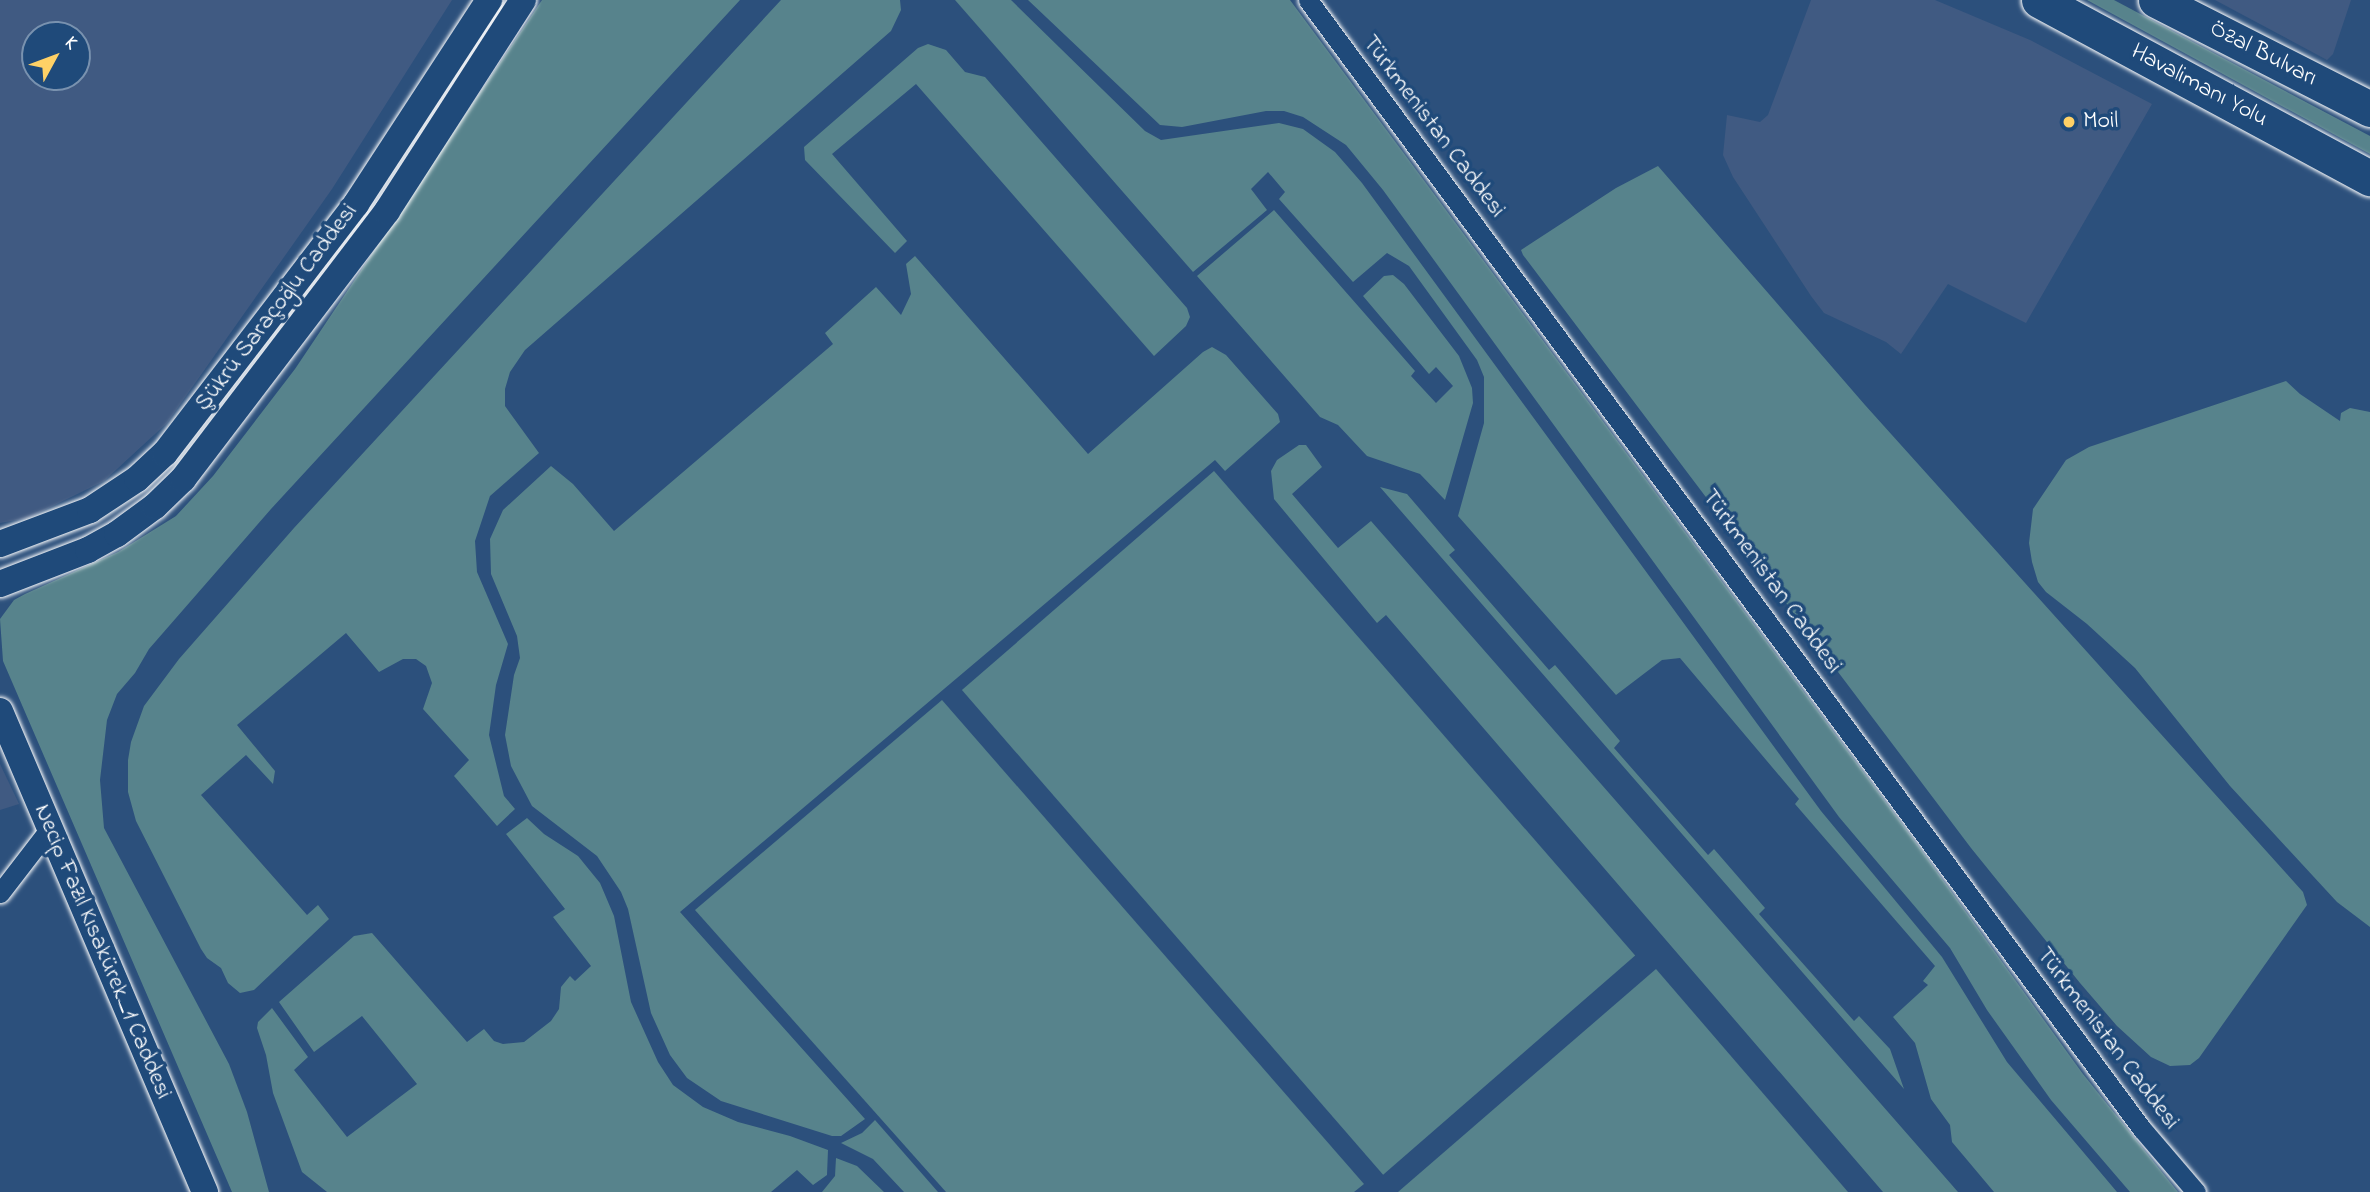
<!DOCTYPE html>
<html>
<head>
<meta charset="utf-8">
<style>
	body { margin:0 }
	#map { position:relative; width:2370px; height:1192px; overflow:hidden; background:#2c507c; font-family:"Indie Flower",sans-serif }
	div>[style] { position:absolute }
	.built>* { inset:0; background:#405a82 }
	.green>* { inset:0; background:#57838c; transform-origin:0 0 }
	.roads { filter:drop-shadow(0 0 2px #fff) drop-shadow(0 0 2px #fff) }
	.street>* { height:19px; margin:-9.5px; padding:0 9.5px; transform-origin:9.5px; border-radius:9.5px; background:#1f4a7a }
	.secondary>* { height:26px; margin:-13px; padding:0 13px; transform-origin:13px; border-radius:13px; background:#1f4a7a }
	.highway>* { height:35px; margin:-17.5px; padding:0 17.5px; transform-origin:17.5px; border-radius:17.5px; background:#1f4a7a }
	.dots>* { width:19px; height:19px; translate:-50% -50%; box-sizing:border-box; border:4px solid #1f4a7a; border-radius:50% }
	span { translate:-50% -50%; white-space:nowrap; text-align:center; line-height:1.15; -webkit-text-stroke:7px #1f4a7a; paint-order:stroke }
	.street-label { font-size:24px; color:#fff }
	.poi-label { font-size:24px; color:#fff }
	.left { translate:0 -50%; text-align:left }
	.north { position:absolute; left:21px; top:21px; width:70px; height:70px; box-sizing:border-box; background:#1f4a7a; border:2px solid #7992af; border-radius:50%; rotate:49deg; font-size:19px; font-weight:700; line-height:28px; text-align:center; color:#fff }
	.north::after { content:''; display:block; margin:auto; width:24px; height:32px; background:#ffd166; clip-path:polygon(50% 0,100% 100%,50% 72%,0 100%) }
</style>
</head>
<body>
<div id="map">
	<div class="built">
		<div style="clip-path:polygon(evenodd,0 0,452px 0,332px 189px,167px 423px,104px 481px,28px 518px,0 523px,0 0,35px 35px,77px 35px,77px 77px,35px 77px,35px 35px)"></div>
		<div style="clip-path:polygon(1811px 0,1935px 0,2030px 40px,2152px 104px,2026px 323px,1948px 284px,1901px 354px,1886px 342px,1824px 313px,1811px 296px,1733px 177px,1723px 155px,1727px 115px,1760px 122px,1768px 115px)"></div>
		<div style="clip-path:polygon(2215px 0,2351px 0,2333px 54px,2327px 60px)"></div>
		<div style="clip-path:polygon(0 764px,19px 804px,0 810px)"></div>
	</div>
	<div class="green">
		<div style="clip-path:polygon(542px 0,740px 0,271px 509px,149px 649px,135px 673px,117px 694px,107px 720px,100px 780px,104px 828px,229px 1064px,247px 1112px,269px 1192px,232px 1192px,3px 661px,0 619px,14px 600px,25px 594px,118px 552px,176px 516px,213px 476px,295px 369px)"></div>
		<div style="clip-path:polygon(781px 0,900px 0,901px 10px,891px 31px,525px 350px,510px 372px,505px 389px,505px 406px,539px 453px,490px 496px,475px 541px,477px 572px,508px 644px,496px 685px,489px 735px,504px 796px,515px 809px,497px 826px,454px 776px,469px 760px,423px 709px,432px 683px,426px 666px,416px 659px,403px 659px,379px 672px,346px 633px,237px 725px,275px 771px,273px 784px,246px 755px,201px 795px,307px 915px,318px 905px,329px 919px,254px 990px,240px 993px,228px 983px,221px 968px,207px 958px,201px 949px,136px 821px,128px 792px,128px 760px,131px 742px,144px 706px,179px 659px,294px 528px)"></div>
		<div style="clip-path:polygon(955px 0,1011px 0,1145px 131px,1161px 140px,1279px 123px,1303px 129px,1335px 152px,1362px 183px,1821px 811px,1942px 957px,2007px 1062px,2117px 1192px,1994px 1192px,1952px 1142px,1950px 1125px,1931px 1099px,1915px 1043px,1893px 1017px,1928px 985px,1923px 981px,1935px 966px,1795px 804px,1799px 799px,1680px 658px,1662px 660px,1616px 695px,1458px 516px,1484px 423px,1484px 377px,1477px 360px,1409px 266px,1387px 253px,1353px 282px,1279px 199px,1285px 192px,1268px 172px,1251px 189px,1267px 210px,1193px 272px)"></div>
		<div style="clip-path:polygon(1028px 0,1290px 0,1917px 844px,2083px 1074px,2178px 1192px,2130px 1192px,2051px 1100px,1987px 1010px,1950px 948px,1839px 817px,1383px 190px,1346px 145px,1303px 117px,1284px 111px,1266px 111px,1182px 127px,1160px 125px)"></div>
		<div style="clip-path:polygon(2087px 0,2114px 0,2370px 136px,2370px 154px)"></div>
		<div style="clip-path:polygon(928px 44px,946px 50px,965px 72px,985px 77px,1187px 308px,1190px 317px,1186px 326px,1154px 356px,916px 84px,832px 154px,907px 241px,895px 253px,805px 160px,804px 147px,918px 48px)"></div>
		<div style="clip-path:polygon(1658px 166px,1865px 405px,2303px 892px,2307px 905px,2199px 1058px,2190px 1065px,2170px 1066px,2151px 1057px,2117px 1026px,2080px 983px,1971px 848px,1523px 255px,1521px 250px,1616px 188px)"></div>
		<div style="clip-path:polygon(1274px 210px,1415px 371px,1411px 376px,1436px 403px,1453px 386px,1436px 367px,1429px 374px,1363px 296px,1384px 276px,1393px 275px,1404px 284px,1459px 356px,1472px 388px,1473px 403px,1445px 500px,1420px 474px,1367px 456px,1338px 425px,1320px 417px,1197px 276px)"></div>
		<div style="clip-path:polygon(915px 256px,1088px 454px,1203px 352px,1212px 347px,1226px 355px,1278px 414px,1280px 422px,1225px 471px,1215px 460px,680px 912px,865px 1119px,841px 1136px,832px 1136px,721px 1101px,687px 1078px,670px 1055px,651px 1013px,628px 909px,621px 892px,597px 856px,532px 806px,511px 766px,505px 735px,514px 675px,520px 658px,517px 636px,491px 574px,490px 539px,503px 510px,551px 466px,573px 484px,614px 531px,833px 344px,825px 333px,876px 287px,901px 315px,911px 294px,906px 264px)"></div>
		<div style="clip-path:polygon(2286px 381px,2300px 394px,2340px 421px,2341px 413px,2350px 408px,2370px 412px,2370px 927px,2337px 902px,2230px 786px,2135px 668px,2087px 624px,2046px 592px,2038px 582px,2032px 562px,2029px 543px,2033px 509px,2066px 460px,2089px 447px)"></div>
		<div style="clip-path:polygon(1299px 445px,1306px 445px,1322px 467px,1292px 494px,1338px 548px,1371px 521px,1958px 1192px,1883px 1192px,1386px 615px,1377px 623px,1274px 499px,1271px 471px,1277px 460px)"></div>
		<div style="left:1214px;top:471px;width:642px;height:334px;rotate:49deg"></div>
		<div style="clip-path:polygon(1380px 487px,1407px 494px,1455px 550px,1449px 555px,1549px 670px,1555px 665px,1620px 741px,1614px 748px,1708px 855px,1714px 849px,1765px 908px,1759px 914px,1854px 1021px,1859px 1016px,1890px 1049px,1904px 1089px)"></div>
		<div style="clip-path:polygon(942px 700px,1364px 1184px,1354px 1192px,946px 1192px,695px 910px)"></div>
		<div style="clip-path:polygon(527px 818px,544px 834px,578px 856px,600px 883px,614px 916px,631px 1002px,658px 1062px,673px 1085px,703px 1107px,738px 1122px,790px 1136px,828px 1150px,827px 1175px,813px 1185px,797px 1170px,771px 1192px,327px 1192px,302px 1172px,273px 1093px,266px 1055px,257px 1028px,258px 1022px,272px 1008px,308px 1057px,294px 1070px,347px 1137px,417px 1084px,362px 1016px,314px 1052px,279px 1002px,354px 936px,372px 933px,467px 1042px,484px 1029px,494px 1041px,503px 1044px,524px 1042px,551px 1021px,559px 1009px,561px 987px,570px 976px,575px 981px,591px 966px,553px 917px,565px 909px,506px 834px)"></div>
		<div style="clip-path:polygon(1656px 969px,1848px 1192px,1398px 1192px)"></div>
		<div style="clip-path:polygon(875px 1120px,938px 1192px,904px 1192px,873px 1159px,841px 1143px,862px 1133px)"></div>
		<div style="clip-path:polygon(836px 1158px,857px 1166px,884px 1192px,822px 1192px,835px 1176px)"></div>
	</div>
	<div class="roads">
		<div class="street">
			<div style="left:1308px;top:0;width:1404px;rotate:53.55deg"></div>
			<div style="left:2142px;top:1129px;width:83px;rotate:49.4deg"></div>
			<div style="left:0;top:893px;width:82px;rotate:-52.4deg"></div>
		</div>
		<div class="secondary">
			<div style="left:0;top:544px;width:96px;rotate:-20.7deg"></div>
			<div style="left:90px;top:510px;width:56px;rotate:-33.4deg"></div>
			<div style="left:137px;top:479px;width:38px;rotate:-43deg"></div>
			<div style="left:165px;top:453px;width:314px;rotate:-52.5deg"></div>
			<div style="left:356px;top:204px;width:244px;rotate:-56.9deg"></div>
			<div style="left:0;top:584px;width:94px;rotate:-21.1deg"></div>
			<div style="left:88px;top:550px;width:33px;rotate:-29deg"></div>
			<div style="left:117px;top:534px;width:47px;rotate:-36.4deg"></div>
			<div style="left:155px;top:506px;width:39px;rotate:-44deg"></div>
			<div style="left:183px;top:479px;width:337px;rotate:-52.7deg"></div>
			<div style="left:387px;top:211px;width:251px;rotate:-57.2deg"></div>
			<div style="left:0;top:711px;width:523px;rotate:66.92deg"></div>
		</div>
		<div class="highway">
			<div style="left:2039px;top:0;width:376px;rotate:28.3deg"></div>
			<div style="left:2156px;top:0;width:240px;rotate:27deg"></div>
		</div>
	</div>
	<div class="dots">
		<div style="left:2069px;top:122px;background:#ffd166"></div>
	</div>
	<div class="street-label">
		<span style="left:2263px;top:54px;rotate:27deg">Özal Bulvarı</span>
		<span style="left:2199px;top:86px;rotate:28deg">Havalimanı Yolu</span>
		<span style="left:1433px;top:127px;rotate:53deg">Türkmenistan Caddesi</span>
		<span style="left:277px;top:308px;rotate:-53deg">Şükrü Saraçoğlu Caddesi</span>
		<span style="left:1771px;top:582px;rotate:54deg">Türkmenistan Caddesi</span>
		<span style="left:102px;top:952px;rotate:67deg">Necip Fazıl Kısakürek_1 Caddesi</span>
		<span style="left:2107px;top:1039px;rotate:53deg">Türkmenistan Caddesi</span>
	</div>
	<div class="poi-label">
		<span class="left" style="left:2083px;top:122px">Moil</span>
	</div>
	<div class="north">K</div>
</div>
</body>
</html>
